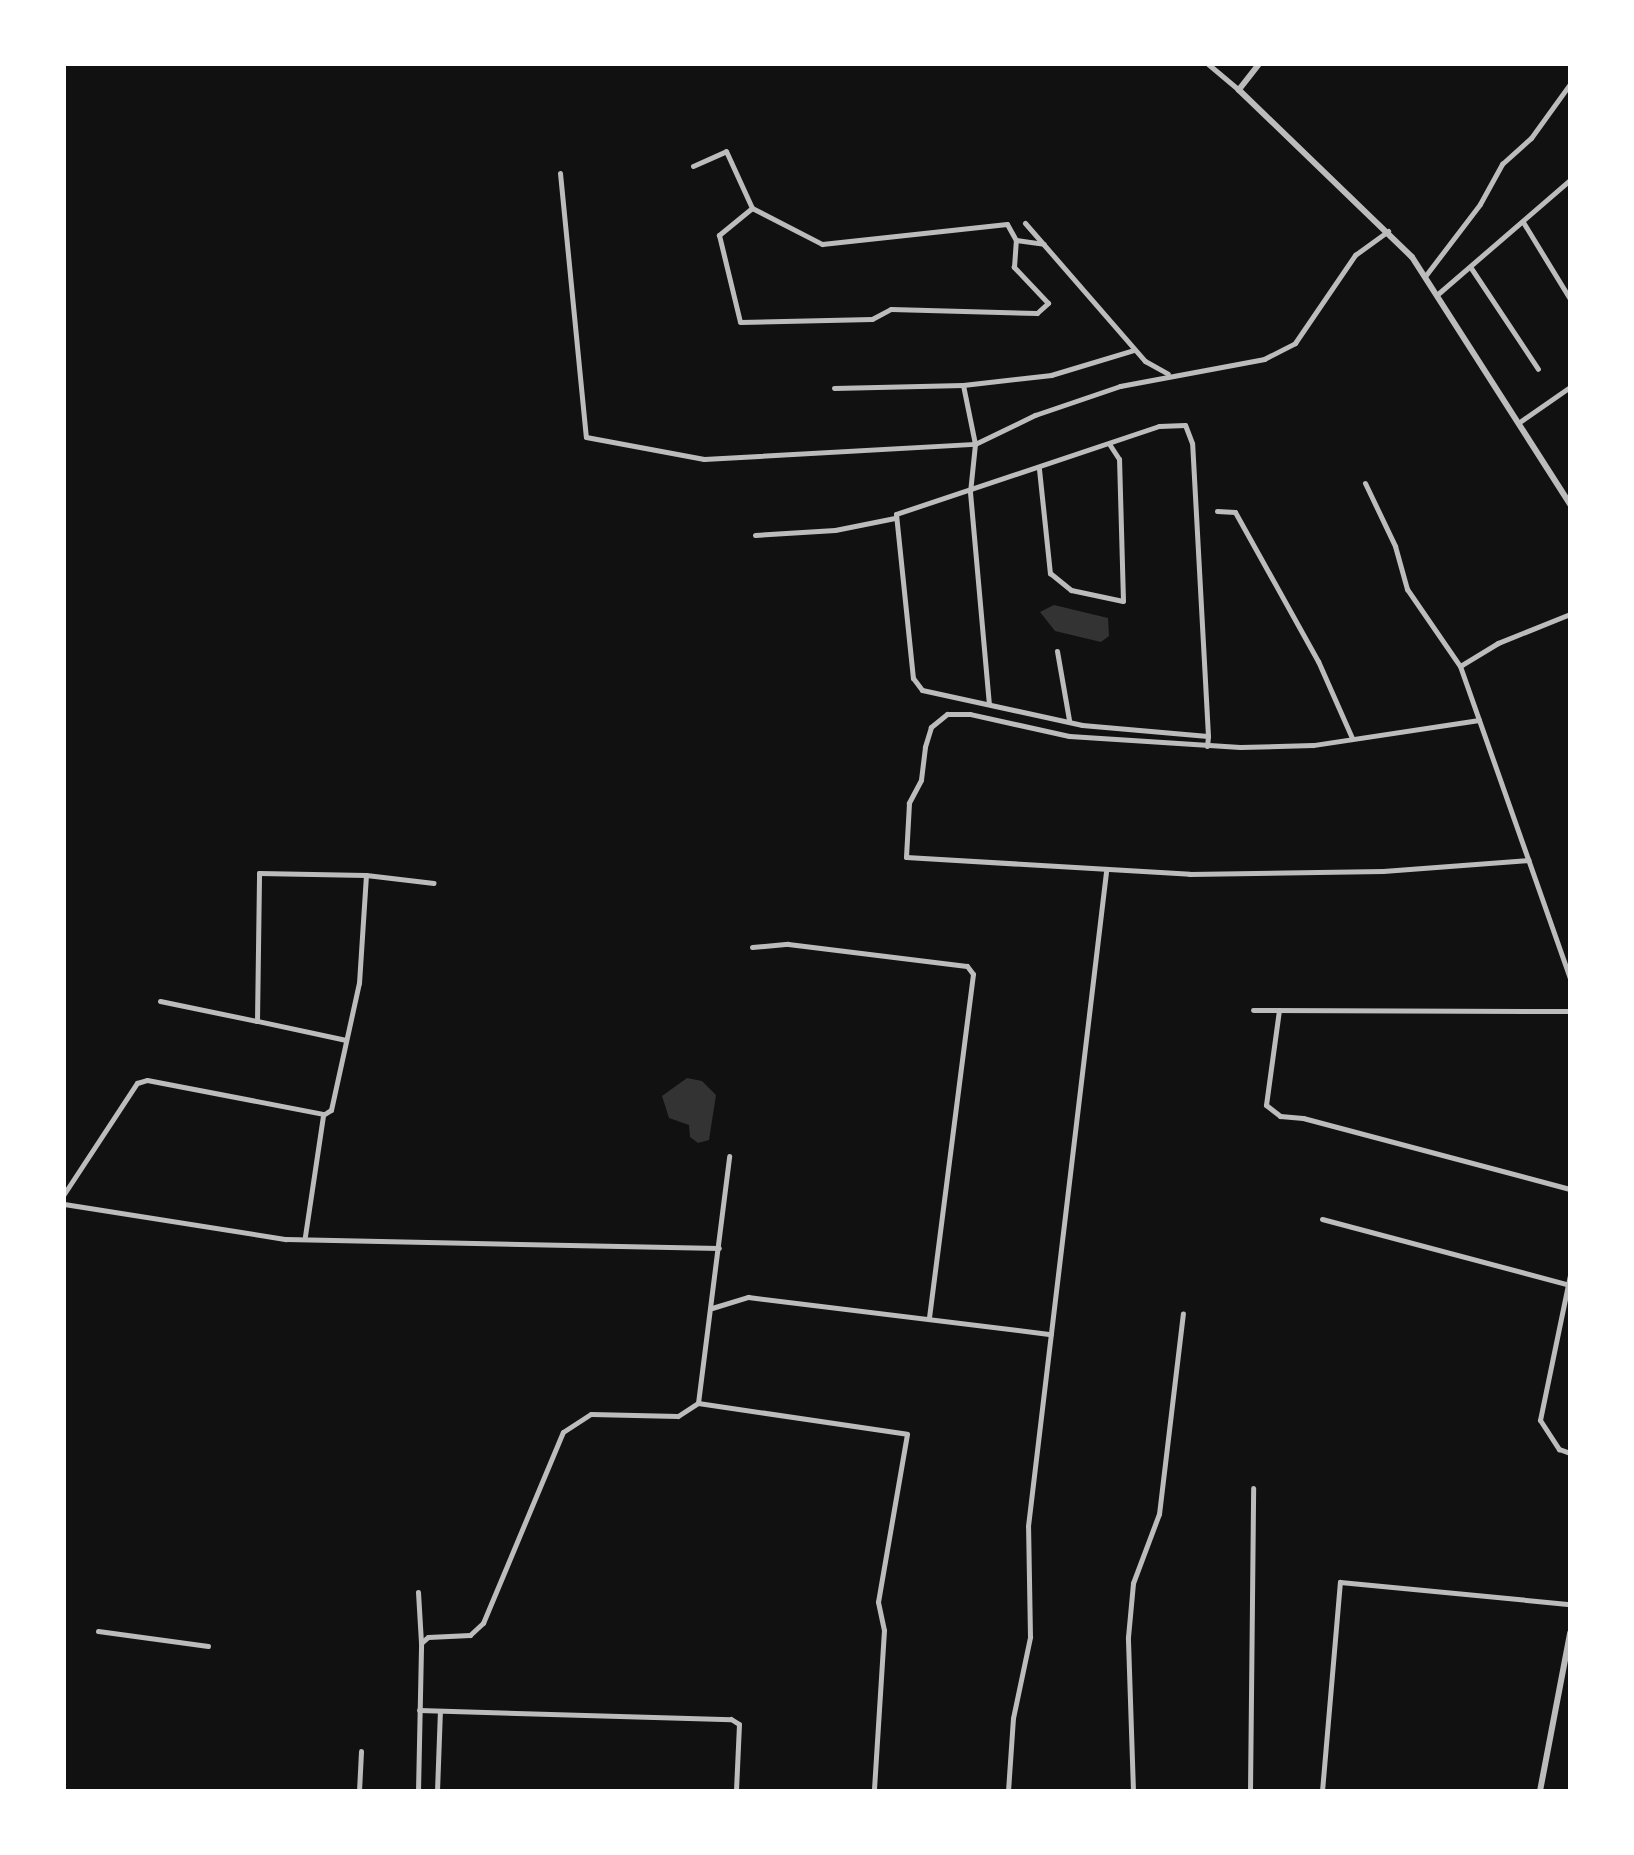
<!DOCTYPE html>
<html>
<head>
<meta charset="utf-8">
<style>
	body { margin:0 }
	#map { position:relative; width:1634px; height:1855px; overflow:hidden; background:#111; font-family:"Exo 2",sans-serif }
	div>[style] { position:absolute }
	.water>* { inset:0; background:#333 }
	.minor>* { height:5px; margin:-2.5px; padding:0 2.5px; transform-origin:2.5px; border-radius:2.5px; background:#bcbcbc }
	.tertiary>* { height:6px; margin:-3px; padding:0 3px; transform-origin:3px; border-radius:3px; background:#bcbcbc }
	span { translate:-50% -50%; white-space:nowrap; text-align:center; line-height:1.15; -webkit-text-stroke:7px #fff; paint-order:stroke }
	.frame { position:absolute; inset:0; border:66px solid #fff; pointer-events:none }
</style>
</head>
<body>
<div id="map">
	<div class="water">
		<div style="clip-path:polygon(1054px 605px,1108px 618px,1109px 636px,1101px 642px,1055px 631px,1040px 612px)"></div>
		<div style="clip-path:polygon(687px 1078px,702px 1081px,716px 1095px,709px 1140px,698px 1143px,690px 1137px,689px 1125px,669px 1118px,662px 1096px)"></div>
	</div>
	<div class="minor">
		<div style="left:1208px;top:64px;width:40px;rotate:40deg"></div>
		<div style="left:693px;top:166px;width:36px;rotate:-24deg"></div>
		<div style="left:726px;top:151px;width:63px;rotate:65.5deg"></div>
		<div style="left:752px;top:208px;width:79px;rotate:27.2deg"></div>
		<div style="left:822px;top:244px;width:186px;rotate:-6.2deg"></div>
		<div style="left:1007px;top:224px;width:18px;rotate:61deg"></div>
		<div style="left:1016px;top:240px;width:28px;rotate:8deg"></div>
		<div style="left:560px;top:173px;width:265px;rotate:84.4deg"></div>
		<div style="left:586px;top:437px;width:120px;rotate:10.6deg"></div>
		<div style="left:704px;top:459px;width:271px;rotate:-3.2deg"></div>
		<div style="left:975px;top:444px;width:67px;rotate:-25.8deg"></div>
		<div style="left:1035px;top:415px;width:90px;rotate:-18.8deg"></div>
		<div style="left:1120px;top:386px;width:147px;rotate:-10.6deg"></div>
		<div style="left:1264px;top:359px;width:35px;rotate:-27deg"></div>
		<div style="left:1295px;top:343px;width:107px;rotate:-55.7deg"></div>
		<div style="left:1355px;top:255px;width:41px;rotate:-36deg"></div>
		<div style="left:752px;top:208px;width:43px;rotate:140.7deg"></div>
		<div style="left:719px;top:235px;width:89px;rotate:76.4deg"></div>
		<div style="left:740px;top:322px;width:132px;rotate:-1.3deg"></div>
		<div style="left:872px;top:319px;width:21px;rotate:-28deg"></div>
		<div style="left:891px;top:309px;width:146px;rotate:1.6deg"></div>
		<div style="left:1037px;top:313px;width:15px;rotate:-42deg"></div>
		<div style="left:1048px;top:303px;width:50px;rotate:-133.4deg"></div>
		<div style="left:1014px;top:267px;width:27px;rotate:-86deg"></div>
		<div style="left:1523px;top:222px;width:90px;rotate:58.6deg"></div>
		<div style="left:1025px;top:223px;width:183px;rotate:49deg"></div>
		<div style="left:1145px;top:361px;width:26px;rotate:29deg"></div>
		<div style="left:1471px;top:268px;width:121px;rotate:56.4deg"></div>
		<div style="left:1426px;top:275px;width:89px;rotate:-52.7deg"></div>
		<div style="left:1480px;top:204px;width:46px;rotate:-61.2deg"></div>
		<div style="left:1502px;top:164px;width:39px;rotate:-42deg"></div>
		<div style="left:1531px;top:138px;width:67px;rotate:-54.2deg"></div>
		<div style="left:1439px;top:293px;width:173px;rotate:-40.8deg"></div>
		<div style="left:963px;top:385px;width:60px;rotate:78.5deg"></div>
		<div style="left:975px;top:444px;width:48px;rotate:95.9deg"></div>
		<div style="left:970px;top:492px;width:212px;rotate:84.9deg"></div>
		<div style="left:834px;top:388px;width:129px;rotate:-1.3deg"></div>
		<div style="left:963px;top:385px;width:89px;rotate:-6.5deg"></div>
		<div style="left:1051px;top:375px;width:87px;rotate:-16.8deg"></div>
		<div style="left:1521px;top:421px;width:60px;rotate:-34.8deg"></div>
		<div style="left:1039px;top:469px;width:105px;rotate:84deg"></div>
		<div style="left:1050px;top:573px;width:27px;rotate:39deg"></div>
		<div style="left:1071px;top:590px;width:53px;rotate:11.9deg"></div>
		<div style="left:1123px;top:601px;width:142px;rotate:-91.6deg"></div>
		<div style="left:1119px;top:459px;width:17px;rotate:-123deg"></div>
		<div style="left:1365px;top:483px;width:70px;rotate:64.5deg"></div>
		<div style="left:1395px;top:546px;width:45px;rotate:74.4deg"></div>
		<div style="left:1407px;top:589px;width:93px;rotate:55.5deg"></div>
		<div style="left:1217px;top:511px;width:18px;rotate:3deg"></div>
		<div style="left:1235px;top:512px;width:171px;rotate:60.9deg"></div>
		<div style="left:1318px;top:661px;width:84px;rotate:66.2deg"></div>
		<div style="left:755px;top:535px;width:80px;rotate:-3.6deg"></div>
		<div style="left:835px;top:530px;width:61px;rotate:-11.3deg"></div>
		<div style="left:1570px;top:614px;width:78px;rotate:158.1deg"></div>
		<div style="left:1498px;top:643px;width:44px;rotate:148.8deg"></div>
		<div style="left:1460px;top:666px;width:331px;rotate:70.6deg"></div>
		<div style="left:1057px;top:651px;width:70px;rotate:80.1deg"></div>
		<div style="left:1479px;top:720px;width:168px;rotate:171.4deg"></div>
		<div style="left:1313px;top:745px;width:73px;rotate:178.4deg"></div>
		<div style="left:1240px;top:747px;width:171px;rotate:-176.3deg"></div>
		<div style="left:1069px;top:736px;width:101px;rotate:-167.5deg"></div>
		<div style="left:970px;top:714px;width:23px;rotate:180deg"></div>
		<div style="left:947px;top:714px;width:21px;rotate:141deg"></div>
		<div style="left:931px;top:727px;width:21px;rotate:107deg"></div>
		<div style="left:925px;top:747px;width:33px;rotate:97deg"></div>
		<div style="left:921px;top:780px;width:26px;rotate:118deg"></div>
		<div style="left:909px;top:803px;width:54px;rotate:93.2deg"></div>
		<div style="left:906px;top:857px;width:284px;rotate:3.4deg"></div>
		<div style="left:1189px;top:874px;width:194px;rotate:-0.9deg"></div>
		<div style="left:1383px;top:871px;width:146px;rotate:-4.3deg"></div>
		<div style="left:1207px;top:746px;width:10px;rotate:-84deg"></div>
		<div style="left:1208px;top:736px;width:293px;rotate:-93.1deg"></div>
		<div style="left:1192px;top:443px;width:19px;rotate:-111deg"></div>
		<div style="left:1185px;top:425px;width:26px;rotate:178deg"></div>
		<div style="left:1159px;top:426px;width:277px;rotate:161.5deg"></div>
		<div style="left:896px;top:514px;width:165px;rotate:84.1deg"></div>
		<div style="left:913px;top:678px;width:15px;rotate:53deg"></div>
		<div style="left:922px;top:690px;width:164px;rotate:12.3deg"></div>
		<div style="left:1082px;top:725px;width:126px;rotate:5deg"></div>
		<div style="left:752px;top:947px;width:36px;rotate:-5deg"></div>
		<div style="left:788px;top:944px;width:180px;rotate:7deg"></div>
		<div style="left:967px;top:966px;width:10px;rotate:53deg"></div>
		<div style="left:973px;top:974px;width:347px;rotate:97.3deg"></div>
		<div style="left:160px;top:1001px;width:99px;rotate:11.7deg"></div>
		<div style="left:1253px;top:1010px;width:317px;rotate:0.2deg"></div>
		<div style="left:1279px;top:1010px;width:96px;rotate:97.8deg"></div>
		<div style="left:1266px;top:1105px;width:18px;rotate:38deg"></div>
		<div style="left:1280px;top:1116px;width:23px;rotate:5deg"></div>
		<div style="left:1303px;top:1118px;width:276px;rotate:14.9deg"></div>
		<div style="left:346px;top:1040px;width:91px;rotate:-167.9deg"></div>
		<div style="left:257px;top:1021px;width:148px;rotate:-89.2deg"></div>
		<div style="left:259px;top:873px;width:107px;rotate:1.1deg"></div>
		<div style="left:366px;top:875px;width:68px;rotate:6.7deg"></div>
		<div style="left:64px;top:1194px;width:133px;rotate:-56.7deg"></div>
		<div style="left:137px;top:1083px;width:10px;rotate:-17deg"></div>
		<div style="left:147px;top:1080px;width:179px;rotate:10.9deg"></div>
		<div style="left:64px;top:1204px;width:225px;rotate:9deg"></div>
		<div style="left:286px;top:1239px;width:433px;rotate:1.2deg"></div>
		<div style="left:1322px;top:1219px;width:253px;rotate:14.9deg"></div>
		<div style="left:305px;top:1236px;width:122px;rotate:-81.5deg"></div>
		<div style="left:323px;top:1115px;width:9px;rotate:-32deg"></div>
		<div style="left:331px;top:1110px;width:130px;rotate:-77.6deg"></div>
		<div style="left:359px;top:983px;width:108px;rotate:-86.3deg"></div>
		<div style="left:1570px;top:1275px;width:148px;rotate:101.7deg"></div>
		<div style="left:1540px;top:1420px;width:35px;rotate:57deg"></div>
		<div style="left:1559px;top:1449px;width:12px;rotate:20deg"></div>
		<div style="left:712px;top:1308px;width:38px;rotate:-17deg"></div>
		<div style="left:748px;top:1297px;width:305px;rotate:7deg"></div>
		<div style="left:698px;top:1403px;width:211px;rotate:8.4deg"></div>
		<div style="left:907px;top:1434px;width:170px;rotate:99.8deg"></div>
		<div style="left:878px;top:1602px;width:29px;rotate:78deg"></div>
		<div style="left:884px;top:1630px;width:161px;rotate:93.6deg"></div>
		<div style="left:418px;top:1592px;width:51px;rotate:86.6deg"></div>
		<div style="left:98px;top:1631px;width:111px;rotate:7.8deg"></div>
		<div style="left:419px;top:1710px;width:312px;rotate:1.7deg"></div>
		<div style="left:731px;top:1719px;width:9px;rotate:32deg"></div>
		<div style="left:739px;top:1724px;width:67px;rotate:92.6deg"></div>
		<div style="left:359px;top:1791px;width:40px;rotate:-87.1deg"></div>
		<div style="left:418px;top:1791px;width:148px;rotate:-88.8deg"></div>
		<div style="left:421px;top:1643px;width:9px;rotate:-41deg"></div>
		<div style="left:428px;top:1637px;width:42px;rotate:-2.7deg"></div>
		<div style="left:470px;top:1635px;width:18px;rotate:-43deg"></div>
		<div style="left:483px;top:1623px;width:207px;rotate:-67.3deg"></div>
		<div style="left:563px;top:1432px;width:33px;rotate:-33deg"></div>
		<div style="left:591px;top:1414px;width:87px;rotate:1.3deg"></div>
		<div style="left:678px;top:1416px;width:24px;rotate:-33deg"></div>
		<div style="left:698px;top:1403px;width:249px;rotate:-82.8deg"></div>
		<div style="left:437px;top:1791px;width:80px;rotate:-87.9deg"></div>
		<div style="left:1008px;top:1791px;width:73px;rotate:-86.1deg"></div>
		<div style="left:1013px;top:1718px;width:83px;rotate:-78.1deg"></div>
		<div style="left:1030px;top:1637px;width:111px;rotate:-91deg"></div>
		<div style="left:1028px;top:1526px;width:659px;rotate:-83.2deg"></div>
		<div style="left:1133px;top:1791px;width:154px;rotate:-91.9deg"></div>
		<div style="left:1128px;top:1637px;width:54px;rotate:-84.7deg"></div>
		<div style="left:1133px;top:1583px;width:74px;rotate:-69.4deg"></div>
		<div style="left:1159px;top:1514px;width:202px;rotate:-83.2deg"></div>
		<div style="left:1250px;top:1791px;width:303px;rotate:-89.4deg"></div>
		<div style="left:1322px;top:1791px;width:210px;rotate:-85.1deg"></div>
		<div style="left:1340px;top:1582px;width:231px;rotate:5.5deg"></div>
	</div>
	<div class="tertiary">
		<div style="left:1259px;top:64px;width:33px;rotate:128deg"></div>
		<div style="left:1239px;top:90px;width:240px;rotate:44deg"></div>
		<div style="left:1412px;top:257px;width:293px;rotate:57.4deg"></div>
		<div style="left:1540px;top:1791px;width:161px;rotate:-79.2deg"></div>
	</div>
	<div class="frame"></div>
</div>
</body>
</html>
